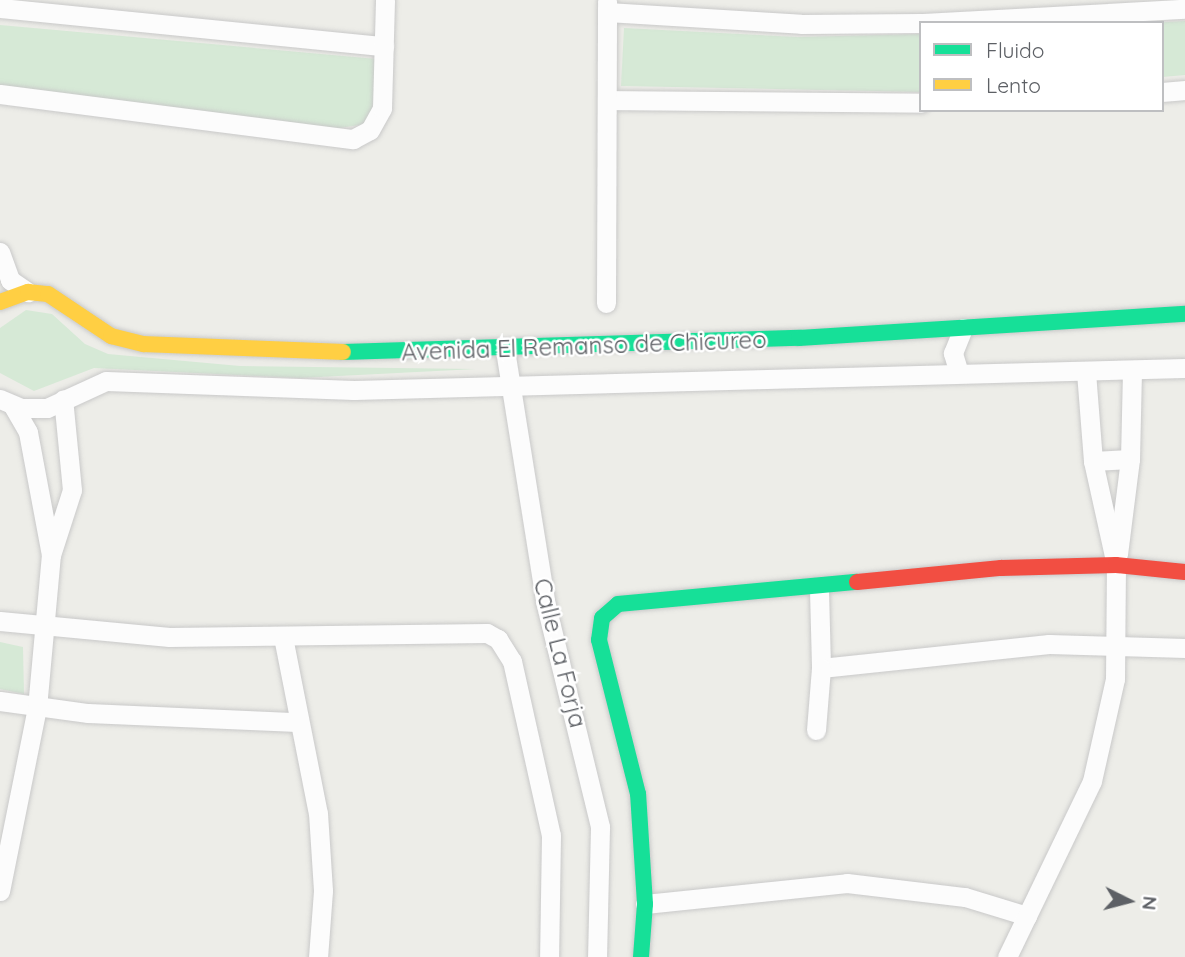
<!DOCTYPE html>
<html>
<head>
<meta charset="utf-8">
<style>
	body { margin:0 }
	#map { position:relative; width:1185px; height:957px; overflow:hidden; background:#edede8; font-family:Quicksand,sans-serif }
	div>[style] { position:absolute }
	.green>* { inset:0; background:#d6e9d6 }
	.roads { filter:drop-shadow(0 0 2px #c9c9c9) drop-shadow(0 0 2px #c9c9c9) }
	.street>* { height:19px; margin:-9.5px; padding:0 9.5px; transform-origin:9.5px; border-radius:9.5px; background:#fcfcfc }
	.fast>* { height:16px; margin:-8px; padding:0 8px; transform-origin:8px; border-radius:8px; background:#16e098 }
	.slow>* { height:16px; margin:-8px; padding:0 8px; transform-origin:8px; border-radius:8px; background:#ffcf43 }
	.jam>* { height:16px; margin:-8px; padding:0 8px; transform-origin:8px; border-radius:8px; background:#f24e42 }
	span { translate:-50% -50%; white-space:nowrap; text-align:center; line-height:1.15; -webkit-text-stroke:5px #fff; paint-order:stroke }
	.street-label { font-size:24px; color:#5d6065 }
	.legend { position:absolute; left:919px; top:21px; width:245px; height:91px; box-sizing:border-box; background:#fff; border:2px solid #bebfc1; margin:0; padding:9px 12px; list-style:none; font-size:21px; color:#5d6065 }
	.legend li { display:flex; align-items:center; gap:14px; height:35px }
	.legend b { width:35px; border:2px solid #bebfc1 }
	.north { position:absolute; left:1094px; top:866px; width:70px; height:70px; -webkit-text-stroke:5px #fff; paint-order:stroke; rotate:96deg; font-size:19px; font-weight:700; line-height:28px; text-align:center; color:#5d6065 }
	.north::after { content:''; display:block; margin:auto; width:24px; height:32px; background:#5d6065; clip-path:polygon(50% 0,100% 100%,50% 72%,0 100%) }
</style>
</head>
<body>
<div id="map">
	<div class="green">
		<div style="clip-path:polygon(1185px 21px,1185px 75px,1162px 77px,1162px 23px,1148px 23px)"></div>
		<div style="clip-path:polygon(0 25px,377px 59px,372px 113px,365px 124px,334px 129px,0 88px)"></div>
		<div style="clip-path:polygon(624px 28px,798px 37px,921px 34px,921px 92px,621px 86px)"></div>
		<div style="clip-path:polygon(26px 310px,52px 314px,85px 344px,108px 354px,240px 366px,476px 369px,299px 378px,94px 368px,34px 391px,0 373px,0 328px)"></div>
		<div style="clip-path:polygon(0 642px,23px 647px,24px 694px,0 689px)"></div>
	</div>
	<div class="roads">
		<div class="street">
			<div style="left:0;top:8px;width:386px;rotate:5.7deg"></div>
			<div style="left:607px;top:12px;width:194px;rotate:3.5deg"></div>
			<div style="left:801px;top:24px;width:120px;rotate:-0.5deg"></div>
			<div style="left:923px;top:23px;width:262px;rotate:-3.1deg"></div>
			<div style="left:1162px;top:92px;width:23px;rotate:-5deg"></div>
			<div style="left:0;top:94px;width:356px;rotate:7.3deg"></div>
			<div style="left:353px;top:139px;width:19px;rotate:-28deg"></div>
			<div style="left:370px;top:130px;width:25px;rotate:-61deg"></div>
			<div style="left:382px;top:108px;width:108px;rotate:-88.4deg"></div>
			<div style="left:608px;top:100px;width:313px;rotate:0.5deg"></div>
			<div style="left:0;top:252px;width:30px;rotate:70deg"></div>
			<div style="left:10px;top:280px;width:22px;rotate:34deg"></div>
			<div style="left:606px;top:303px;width:302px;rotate:-89.8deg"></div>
			<div style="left:505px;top:350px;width:254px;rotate:80.9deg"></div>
			<div style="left:545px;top:601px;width:233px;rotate:76.3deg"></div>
			<div style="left:600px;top:827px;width:130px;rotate:91.3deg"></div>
			<div style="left:959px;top:373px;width:21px;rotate:-107deg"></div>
			<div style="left:953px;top:353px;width:27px;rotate:-68deg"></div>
			<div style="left:0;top:399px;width:23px;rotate:23deg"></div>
			<div style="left:21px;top:408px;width:26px"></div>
			<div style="left:47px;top:408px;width:65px;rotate:-24.6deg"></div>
			<div style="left:106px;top:381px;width:248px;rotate:2.1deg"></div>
			<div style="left:354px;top:390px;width:831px;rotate:-1.52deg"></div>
			<div style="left:1093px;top:461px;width:37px;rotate:-3deg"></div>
			<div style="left:1118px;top:554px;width:96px;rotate:-82.8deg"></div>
			<div style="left:1130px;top:459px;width:88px;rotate:-88.7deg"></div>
			<div style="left:51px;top:555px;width:68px;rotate:-72.1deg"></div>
			<div style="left:72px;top:490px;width:91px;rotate:-95.6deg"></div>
			<div style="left:819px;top:590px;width:78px;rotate:88.5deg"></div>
			<div style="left:821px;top:668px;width:229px;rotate:-6deg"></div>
			<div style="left:1049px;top:644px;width:136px;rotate:1.7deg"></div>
			<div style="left:0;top:621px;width:170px;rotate:5.4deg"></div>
			<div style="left:169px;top:637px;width:318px;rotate:-0.7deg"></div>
			<div style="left:487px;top:633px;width:13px;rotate:29deg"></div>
			<div style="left:498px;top:639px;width:26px;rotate:58deg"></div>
			<div style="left:512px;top:661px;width:178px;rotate:77.4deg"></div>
			<div style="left:551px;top:835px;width:122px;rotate:90.9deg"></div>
			<div style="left:283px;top:637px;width:179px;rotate:78.8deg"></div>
			<div style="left:318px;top:813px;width:78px;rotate:86.3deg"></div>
			<div style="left:323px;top:891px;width:66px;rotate:94.3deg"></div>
			<div style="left:0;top:701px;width:89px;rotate:7.8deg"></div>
			<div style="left:88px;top:713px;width:209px;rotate:2.5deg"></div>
			<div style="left:816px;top:730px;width:62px;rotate:-85.4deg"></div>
			<div style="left:0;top:891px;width:187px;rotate:-78.6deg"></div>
			<div style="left:37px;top:708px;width:154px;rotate:-84.8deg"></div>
			<div style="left:51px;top:555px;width:125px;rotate:-100.6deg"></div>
			<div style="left:28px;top:432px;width:30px;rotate:-120deg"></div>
			<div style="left:645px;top:904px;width:203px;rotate:-5.9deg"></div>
			<div style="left:847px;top:883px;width:119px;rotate:6.8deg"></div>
			<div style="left:965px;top:897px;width:65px;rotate:17deg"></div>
			<div style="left:1007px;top:957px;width:195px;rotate:-64.2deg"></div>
			<div style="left:1092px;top:781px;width:105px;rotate:-77.3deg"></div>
			<div style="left:1115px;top:679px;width:114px;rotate:-89.5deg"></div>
			<div style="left:1116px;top:565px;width:107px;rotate:-102.5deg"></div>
			<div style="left:1093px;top:461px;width:89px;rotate:-94.5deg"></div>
		</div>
		<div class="fast">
			<div style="left:343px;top:352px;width:456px;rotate:-1.8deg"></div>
			<div style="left:799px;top:338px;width:387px;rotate:-3.6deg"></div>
			<div style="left:641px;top:957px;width:53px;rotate:-85.7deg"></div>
			<div style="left:645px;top:904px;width:110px;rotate:-93.6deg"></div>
			<div style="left:638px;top:794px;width:159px;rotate:-104.2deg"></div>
			<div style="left:599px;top:640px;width:22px;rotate:-82deg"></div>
			<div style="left:602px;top:618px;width:21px;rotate:-41deg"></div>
			<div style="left:618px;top:604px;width:240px;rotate:-5.3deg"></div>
		</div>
		<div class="slow">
			<div style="left:0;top:302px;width:30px;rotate:-20deg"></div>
			<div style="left:28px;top:292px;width:20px;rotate:6deg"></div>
			<div style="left:48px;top:294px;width:76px;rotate:33.7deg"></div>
			<div style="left:111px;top:336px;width:34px;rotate:14deg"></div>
			<div style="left:144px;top:344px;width:199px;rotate:2.3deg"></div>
		</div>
		<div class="jam">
			<div style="left:857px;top:582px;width:145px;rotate:-5.6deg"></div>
			<div style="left:1001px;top:568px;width:115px;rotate:-1.5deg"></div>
			<div style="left:1116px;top:565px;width:69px;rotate:5.8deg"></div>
		</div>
	</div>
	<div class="street-label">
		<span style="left:584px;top:346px;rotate:-2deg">Avenida El Remanso de Chicureo</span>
		<span style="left:560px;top:653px;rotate:76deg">Calle La Forja</span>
	</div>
	<ul class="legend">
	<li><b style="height:9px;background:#16e098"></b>Fluido</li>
	<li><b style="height:9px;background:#ffcf43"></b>Lento</li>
	</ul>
	<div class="north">N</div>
</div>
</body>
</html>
